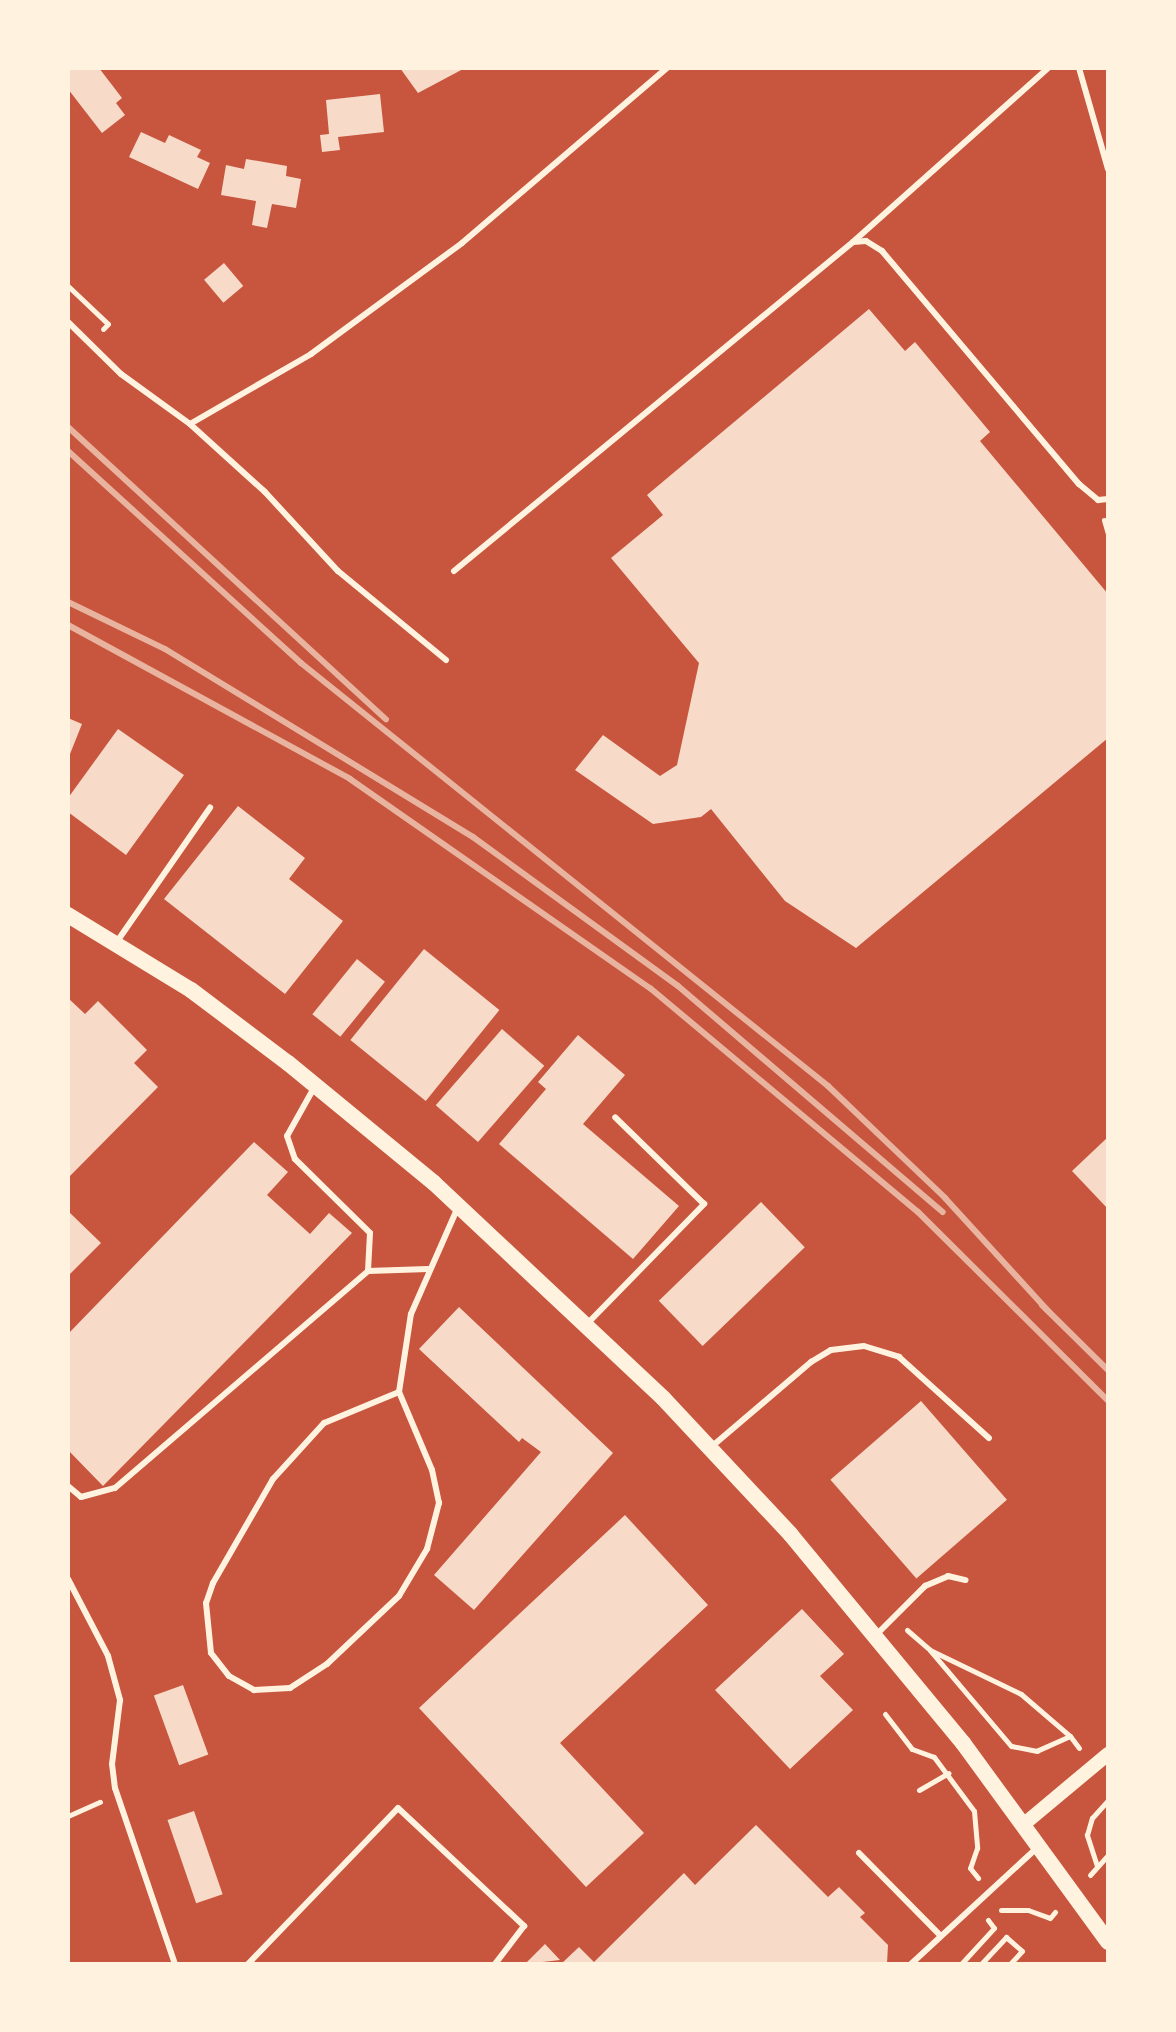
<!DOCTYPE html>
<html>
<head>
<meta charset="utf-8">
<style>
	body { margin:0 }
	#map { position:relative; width:1176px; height:2032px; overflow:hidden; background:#c8553d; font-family:"Fira Sans Condensed",sans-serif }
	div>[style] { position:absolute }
	.building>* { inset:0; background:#f7dbc8; transform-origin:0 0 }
	.path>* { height:5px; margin:-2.5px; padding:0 2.5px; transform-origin:2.5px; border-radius:2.5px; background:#fff3e0 }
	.service>* { height:6px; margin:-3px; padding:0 3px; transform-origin:3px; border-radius:3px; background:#fff3e0 }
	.tertiary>* { height:14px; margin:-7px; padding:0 7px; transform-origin:7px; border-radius:7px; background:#fff3e0 }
	.secondary>* { height:16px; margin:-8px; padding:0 8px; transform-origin:8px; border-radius:8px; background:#fff3e0 }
	.rail>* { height:6px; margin:-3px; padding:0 3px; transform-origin:3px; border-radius:3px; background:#e9b49f }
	span { translate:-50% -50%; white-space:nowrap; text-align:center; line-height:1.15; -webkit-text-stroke:6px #fff3e0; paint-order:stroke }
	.frame { position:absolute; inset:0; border:70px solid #fff3e0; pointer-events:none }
</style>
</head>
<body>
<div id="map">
	<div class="building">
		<div style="clip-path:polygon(68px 68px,99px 68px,122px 98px,116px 103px,125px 115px,102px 133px,68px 89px)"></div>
		<div style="clip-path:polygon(400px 68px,465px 68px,418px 93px)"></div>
		<div style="clip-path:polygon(380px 94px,384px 132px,338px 137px,340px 150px,322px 152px,320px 135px,329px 134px,326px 100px)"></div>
		<div style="clip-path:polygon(141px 132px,165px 143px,169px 135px,201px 150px,197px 157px,210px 163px,198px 189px,129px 157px)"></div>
		<div style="clip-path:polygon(246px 159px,287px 166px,286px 176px,301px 179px,296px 208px,272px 204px,267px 228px,252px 225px,256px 201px,221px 195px,226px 165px,244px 169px)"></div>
		<div style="left:224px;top:263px;width:30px;height:26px;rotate:50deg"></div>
		<div style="clip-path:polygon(869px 309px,905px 351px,915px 342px,990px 432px,980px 441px,1108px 594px,1108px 738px,856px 948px,785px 901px,711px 809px,701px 817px,653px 824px,575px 770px,603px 735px,660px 776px,677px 765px,699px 663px,611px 558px,663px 515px,647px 495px)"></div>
		<div style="clip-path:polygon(68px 718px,82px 724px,68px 759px)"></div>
		<div style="clip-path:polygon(118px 729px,184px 775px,126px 855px,68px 812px,68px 798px)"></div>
		<div style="clip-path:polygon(238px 806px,305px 858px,289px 879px,343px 921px,285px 994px,164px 899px)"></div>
		<div style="left:424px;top:949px;width:97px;height:117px;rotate:39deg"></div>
		<div style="left:357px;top:959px;width:36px;height:71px;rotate:39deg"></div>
		<div style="clip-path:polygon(68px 998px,85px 1014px,98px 1001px,147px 1050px,134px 1063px,158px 1087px,68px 1178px)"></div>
		<div style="left:502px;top:1029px;width:56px;height:101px;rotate:41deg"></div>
		<div style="clip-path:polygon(578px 1035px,625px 1075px,583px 1124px,679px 1206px,633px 1259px,499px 1144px,546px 1089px,538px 1082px)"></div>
		<div style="clip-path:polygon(1108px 1137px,1108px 1209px,1072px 1171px)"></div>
		<div style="clip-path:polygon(254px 1142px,288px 1172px,267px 1195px,310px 1234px,329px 1213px,352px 1233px,103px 1486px,68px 1450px,68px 1334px)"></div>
		<div style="left:761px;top:1202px;width:63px;height:142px;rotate:46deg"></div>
		<div style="clip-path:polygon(68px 1211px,101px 1243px,68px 1276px)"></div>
		<div style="clip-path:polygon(459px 1307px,613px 1453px,474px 1610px,434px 1575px,541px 1452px,522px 1438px,519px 1442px,419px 1349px)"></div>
		<div style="left:921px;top:1401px;width:131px;height:120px;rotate:49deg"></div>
		<div style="clip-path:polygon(625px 1515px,708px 1605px,560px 1743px,644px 1833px,586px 1887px,419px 1708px)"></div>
		<div style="clip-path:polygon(802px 1609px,844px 1654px,820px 1676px,853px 1710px,790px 1769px,715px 1690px)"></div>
		<div style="left:183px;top:1685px;width:74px;height:31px;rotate:70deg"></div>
		<div style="left:194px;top:1811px;width:88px;height:28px;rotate:71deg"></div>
		<div style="clip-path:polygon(756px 1825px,828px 1897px,839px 1887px,865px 1913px,860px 1917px,888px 1945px,887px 1964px,561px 1964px,579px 1947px,594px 1962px,684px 1873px,695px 1885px)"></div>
		<div style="clip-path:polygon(545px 1944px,560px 1960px,525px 1964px)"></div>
	</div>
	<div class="path">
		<div style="left:68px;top:286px;width:55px;rotate:43.5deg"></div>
		<div style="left:108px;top:324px;width:7px;rotate:135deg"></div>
		<div style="left:1104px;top:520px;width:15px;rotate:74deg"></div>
		<div style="left:907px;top:1630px;width:30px;rotate:41deg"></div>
		<div style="left:885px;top:1714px;width:44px;rotate:52.4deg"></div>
		<div style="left:912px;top:1749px;width:23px;rotate:20deg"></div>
		<div style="left:934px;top:1757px;width:67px;rotate:53.5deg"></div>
		<div style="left:974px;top:1811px;width:37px;rotate:85deg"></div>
		<div style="left:977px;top:1848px;width:21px;rotate:109deg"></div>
		<div style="left:970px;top:1868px;width:13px;rotate:51deg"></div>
		<div style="left:1070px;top:1736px;width:36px;rotate:156deg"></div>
		<div style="left:1037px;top:1751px;width:26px;rotate:-169deg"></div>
		<div style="left:1011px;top:1746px;width:126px;rotate:-130.2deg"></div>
		<div style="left:930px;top:1650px;width:101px;rotate:25.8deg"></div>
		<div style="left:1021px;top:1694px;width:65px;rotate:40.6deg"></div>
		<div style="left:1070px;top:1736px;width:15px;rotate:53deg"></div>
		<div style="left:919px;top:1790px;width:34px;rotate:-30deg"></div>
		<div style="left:68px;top:1816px;width:35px;rotate:-24deg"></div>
		<div style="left:1097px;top:1866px;width:33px;rotate:-108deg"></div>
		<div style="left:1087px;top:1835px;width:18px;rotate:-74deg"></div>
		<div style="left:1092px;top:1818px;width:24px;rotate:-48deg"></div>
		<div style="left:1090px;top:1875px;width:27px;rotate:-48deg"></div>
		<div style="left:1001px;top:1910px;width:27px"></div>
		<div style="left:1028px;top:1910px;width:23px;rotate:20deg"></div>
		<div style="left:1050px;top:1918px;width:8px;rotate:-50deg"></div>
		<div style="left:961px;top:1964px;width:49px;rotate:-47.5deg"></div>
		<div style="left:994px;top:1928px;width:10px;rotate:-127deg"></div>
		<div style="left:981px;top:1964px;width:37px;rotate:-47deg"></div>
		<div style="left:1006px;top:1937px;width:21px;rotate:41deg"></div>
		<div style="left:1022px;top:1951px;width:18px;rotate:133deg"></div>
	</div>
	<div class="service">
		<div style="left:1079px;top:68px;width:105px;rotate:74deg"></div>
		<div style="left:854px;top:241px;width:260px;rotate:-41.7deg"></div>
		<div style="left:68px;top:322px;width:74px;rotate:44.5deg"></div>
		<div style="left:121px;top:374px;width:85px;rotate:35.9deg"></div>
		<div style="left:190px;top:424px;width:140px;rotate:-30deg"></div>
		<div style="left:311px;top:354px;width:187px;rotate:-36.3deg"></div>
		<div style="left:462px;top:243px;width:270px;rotate:-40.5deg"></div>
		<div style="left:190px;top:424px;width:101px;rotate:42.2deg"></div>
		<div style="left:265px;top:492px;width:108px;rotate:47.3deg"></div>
		<div style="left:338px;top:571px;width:140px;rotate:39.5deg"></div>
		<div style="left:454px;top:571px;width:517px;rotate:-39.51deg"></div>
		<div style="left:853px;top:242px;width:13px;rotate:-4deg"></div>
		<div style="left:866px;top:241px;width:19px;rotate:32deg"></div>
		<div style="left:882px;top:251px;width:305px;rotate:49.8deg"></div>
		<div style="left:1079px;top:484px;width:25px;rotate:40deg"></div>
		<div style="left:1098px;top:500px;width:10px;rotate:-6deg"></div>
		<div style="left:116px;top:943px;width:165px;rotate:-55.2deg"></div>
		<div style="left:315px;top:1086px;width:57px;rotate:119.2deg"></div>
		<div style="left:287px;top:1136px;width:24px;rotate:71deg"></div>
		<div style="left:295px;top:1159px;width:105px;rotate:44.6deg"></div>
		<div style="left:370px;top:1233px;width:38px;rotate:93deg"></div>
		<div style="left:587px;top:1324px;width:168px;rotate:-45.7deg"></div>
		<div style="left:704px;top:1204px;width:124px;rotate:-135.7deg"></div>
		<div style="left:399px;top:1392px;width:81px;rotate:157.5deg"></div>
		<div style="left:324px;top:1423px;width:76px;rotate:132.3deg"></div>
		<div style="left:273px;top:1479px;width:120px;rotate:120deg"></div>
		<div style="left:213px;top:1583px;width:21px;rotate:109deg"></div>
		<div style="left:206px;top:1603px;width:50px;rotate:84.3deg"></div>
		<div style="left:211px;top:1653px;width:29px;rotate:52deg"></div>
		<div style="left:229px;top:1676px;width:29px;rotate:29deg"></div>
		<div style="left:254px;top:1690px;width:36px;rotate:-3deg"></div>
		<div style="left:290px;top:1688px;width:44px;rotate:-33deg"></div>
		<div style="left:327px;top:1664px;width:99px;rotate:-43.4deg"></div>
		<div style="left:399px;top:1596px;width:55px;rotate:-59.2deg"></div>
		<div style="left:427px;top:1549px;width:48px;rotate:-75.4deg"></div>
		<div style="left:439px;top:1503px;width:34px;rotate:-102deg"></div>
		<div style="left:432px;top:1470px;width:85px;rotate:-112.9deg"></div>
		<div style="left:399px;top:1392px;width:79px;rotate:-81.3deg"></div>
		<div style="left:411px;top:1314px;width:115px;rotate:-66.3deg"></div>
		<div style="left:710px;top:1448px;width:133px;rotate:-40.4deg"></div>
		<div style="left:811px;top:1362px;width:23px;rotate:-31deg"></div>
		<div style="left:831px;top:1350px;width:33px;rotate:-7deg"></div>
		<div style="left:864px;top:1346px;width:37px;rotate:17deg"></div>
		<div style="left:899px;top:1357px;width:121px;rotate:42deg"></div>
		<div style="left:68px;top:1486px;width:17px;rotate:40deg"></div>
		<div style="left:81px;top:1497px;width:35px;rotate:-15deg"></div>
		<div style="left:115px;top:1488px;width:333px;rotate:-40.6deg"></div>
		<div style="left:368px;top:1271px;width:60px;rotate:-1.9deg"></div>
		<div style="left:68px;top:1579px;width:87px;rotate:62.5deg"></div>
		<div style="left:108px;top:1656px;width:46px;rotate:74.7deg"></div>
		<div style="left:120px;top:1700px;width:64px;rotate:97.1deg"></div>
		<div style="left:112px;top:1764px;width:24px;rotate:83deg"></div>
		<div style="left:115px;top:1788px;width:186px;rotate:71.2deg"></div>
		<div style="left:875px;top:1636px;width:71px;rotate:-45deg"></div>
		<div style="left:925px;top:1586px;width:25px;rotate:-23deg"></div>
		<div style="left:948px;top:1576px;width:18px;rotate:13deg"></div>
		<div style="left:859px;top:1853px;width:115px;rotate:45.4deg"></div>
		<div style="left:248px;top:1964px;width:216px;rotate:-46.1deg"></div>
		<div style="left:398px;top:1808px;width:173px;rotate:43.1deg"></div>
		<div style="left:524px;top:1926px;width:48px;rotate:127.3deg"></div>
		<div style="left:911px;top:1964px;width:173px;rotate:-42.7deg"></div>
	</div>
	<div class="tertiary">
		<div style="left:1023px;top:1825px;width:111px;rotate:-39.9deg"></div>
	</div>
	<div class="secondary">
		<div style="left:68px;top:915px;width:144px;rotate:31.4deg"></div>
		<div style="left:191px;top:990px;width:121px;rotate:37deg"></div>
		<div style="left:288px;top:1063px;width:189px;rotate:39.4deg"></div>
		<div style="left:434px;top:1183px;width:314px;rotate:43.2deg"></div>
		<div style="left:663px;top:1398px;width:187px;rotate:46.9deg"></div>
		<div style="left:791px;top:1535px;width:270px;rotate:50.4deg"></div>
		<div style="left:963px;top:1743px;width:246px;rotate:53.9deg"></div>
	</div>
	<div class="rail">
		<div style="left:68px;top:427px;width:432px;rotate:42.6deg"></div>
		<div style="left:68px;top:451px;width:315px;rotate:42.3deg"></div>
		<div style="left:301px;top:663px;width:676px;rotate:38.75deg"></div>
		<div style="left:828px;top:1086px;width:162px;rotate:43.7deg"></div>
		<div style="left:945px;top:1198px;width:154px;rotate:47.6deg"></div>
		<div style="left:68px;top:602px;width:108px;rotate:25.9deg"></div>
		<div style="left:165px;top:649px;width:361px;rotate:31.4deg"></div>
		<div style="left:473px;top:837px;width:253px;rotate:36deg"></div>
		<div style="left:678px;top:986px;width:348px;rotate:40.5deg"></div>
		<div style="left:68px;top:625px;width:321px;rotate:28.6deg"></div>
		<div style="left:350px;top:779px;width:366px;rotate:34.9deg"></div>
		<div style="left:650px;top:988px;width:349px;rotate:39.9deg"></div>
		<div style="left:918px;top:1212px;width:268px;rotate:44.8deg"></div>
		<div style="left:1042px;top:1305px;width:93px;rotate:44.6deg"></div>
	</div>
	<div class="frame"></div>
</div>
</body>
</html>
